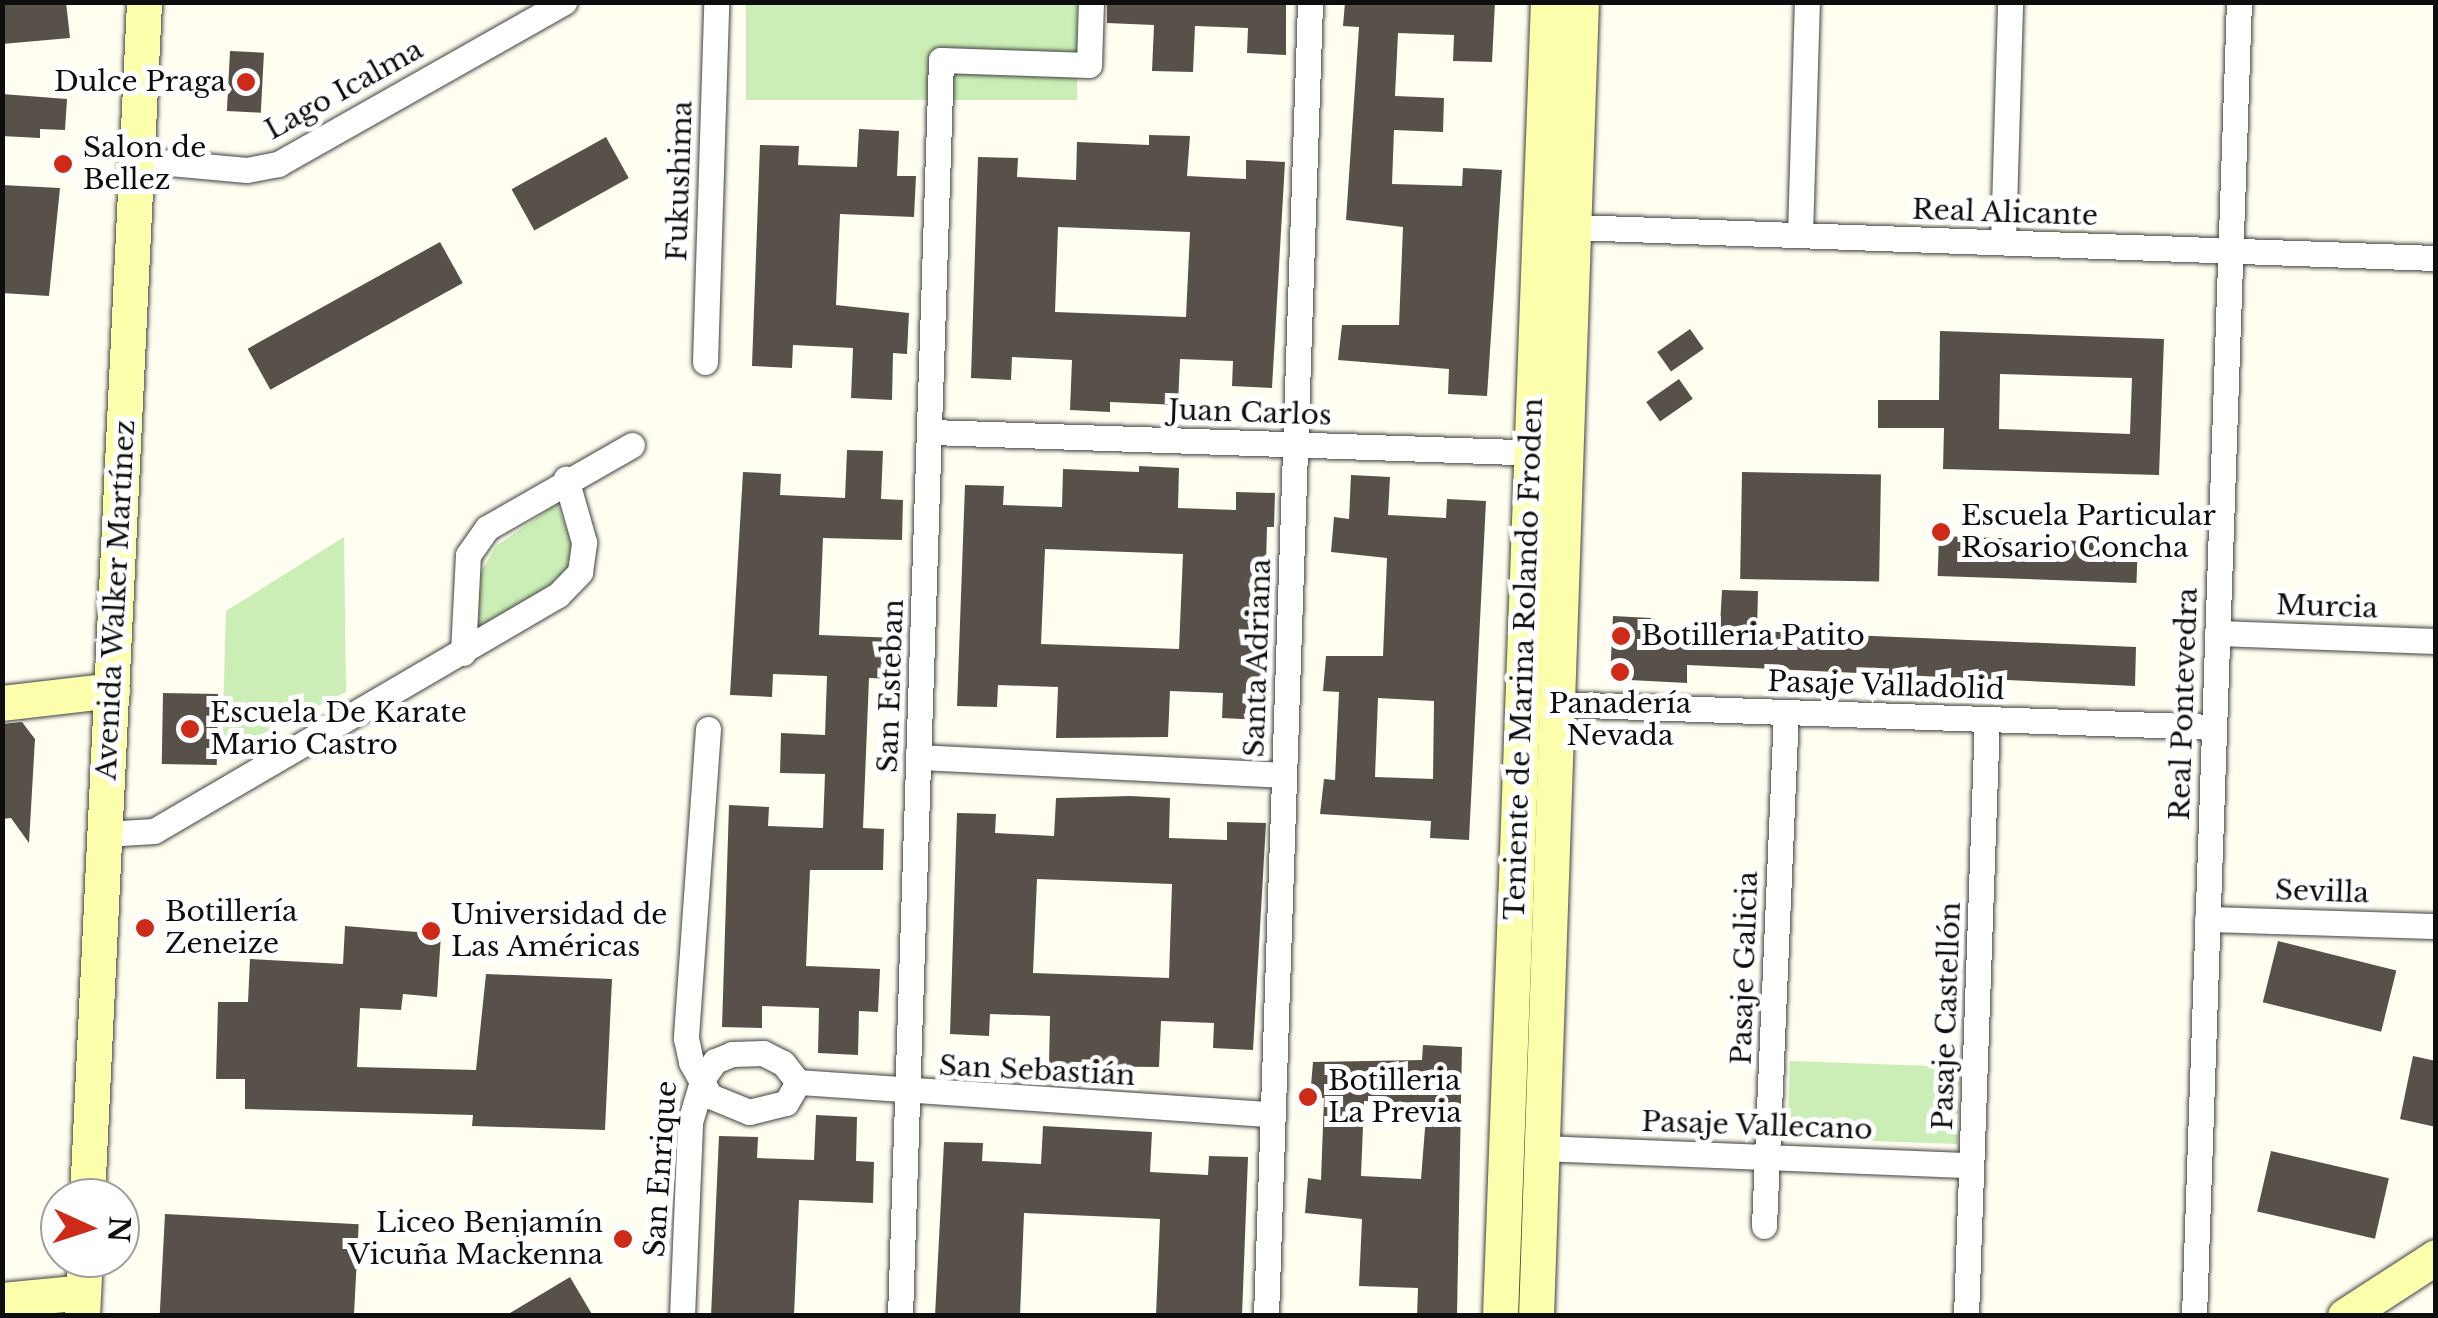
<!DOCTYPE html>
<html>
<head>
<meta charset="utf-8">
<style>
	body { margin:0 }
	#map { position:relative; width:2438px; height:1318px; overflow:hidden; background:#fffef0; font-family:"Libre Baskerville",serif }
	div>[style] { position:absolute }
	.green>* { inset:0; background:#caeeb5; transform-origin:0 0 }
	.building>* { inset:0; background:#585149; transform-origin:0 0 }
	.roads { filter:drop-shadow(0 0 2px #414141) drop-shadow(0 0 2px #414141) }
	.street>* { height:25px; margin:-12.5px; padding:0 12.5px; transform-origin:12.5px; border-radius:12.5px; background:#fff }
	.secondary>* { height:35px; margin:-17.5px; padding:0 17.5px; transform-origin:17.5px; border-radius:17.5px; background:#fbffab }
	.dots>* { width:28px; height:28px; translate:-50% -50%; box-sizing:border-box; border:5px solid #fff; border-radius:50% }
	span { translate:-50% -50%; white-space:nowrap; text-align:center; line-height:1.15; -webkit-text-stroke:10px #fff; paint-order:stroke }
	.poi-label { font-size:28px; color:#0e0e0e }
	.right { translate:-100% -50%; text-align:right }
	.left { translate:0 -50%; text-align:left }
	.street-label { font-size:28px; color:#0e0e0e }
	.frame { position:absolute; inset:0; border:5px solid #0e0e0e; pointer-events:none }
	.north { position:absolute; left:40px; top:1178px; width:100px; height:100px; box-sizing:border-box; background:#fff; border:2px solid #9f9f9f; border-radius:50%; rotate:93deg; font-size:28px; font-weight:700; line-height:40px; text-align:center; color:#0e0e0e }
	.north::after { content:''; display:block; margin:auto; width:35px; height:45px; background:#cd2b18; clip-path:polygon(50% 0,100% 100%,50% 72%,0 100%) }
</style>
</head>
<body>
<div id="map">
	<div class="green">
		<div style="left:746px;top:3px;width:331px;height:97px"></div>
		<div style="clip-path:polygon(557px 504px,574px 550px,564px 577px,477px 631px,480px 574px,496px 546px)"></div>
		<div style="clip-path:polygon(344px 537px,346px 692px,222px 754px,226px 611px)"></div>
		<div style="left:1790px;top:1061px;width:170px;height:77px;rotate:2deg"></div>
	</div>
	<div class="building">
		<div style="clip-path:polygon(13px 2px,66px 2px,70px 38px,2px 44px,2px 4px)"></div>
		<div style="clip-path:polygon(1107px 2px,1286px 2px,1286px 55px,1247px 53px,1248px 28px,1195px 26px,1193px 72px,1152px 71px,1154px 25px,1107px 23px)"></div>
		<div style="clip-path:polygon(1345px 2px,1495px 2px,1492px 62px,1453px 61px,1454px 35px,1398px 33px,1395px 96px,1444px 98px,1443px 132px,1394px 130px,1392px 184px,1462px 186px,1463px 168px,1502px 170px,1487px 396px,1448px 394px,1449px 369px,1338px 360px,1342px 325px,1399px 325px,1403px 227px,1346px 220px,1359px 27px,1343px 26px)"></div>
		<div style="left:230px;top:51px;width:34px;height:60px;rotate:3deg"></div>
		<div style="clip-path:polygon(2px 94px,67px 99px,65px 130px,40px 129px,40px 138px,2px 136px)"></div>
		<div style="clip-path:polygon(859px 129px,899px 131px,897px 176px,916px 176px,914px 217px,840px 214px,836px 305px,909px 313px,907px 354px,893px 353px,892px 400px,851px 398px,853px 348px,793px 345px,792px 368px,752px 366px,760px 145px,799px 146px,798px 165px,857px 167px)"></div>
		<div style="clip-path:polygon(evenodd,1149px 135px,1190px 136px,1187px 176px,1246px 179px,1246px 160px,1285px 162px,1272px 388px,1232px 386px,1233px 361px,1180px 359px,1178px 405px,1110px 402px,1110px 412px,1070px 410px,1072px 360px,1012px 357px,1011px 380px,971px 378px,978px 157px,1018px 158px,1017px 177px,1076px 180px,1077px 142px,1149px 145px,1149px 135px,1058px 227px,1190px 232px,1186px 317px,1055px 312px,1058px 227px)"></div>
		<div style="left:606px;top:137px;width:47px;height:108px;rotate:61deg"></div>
		<div style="clip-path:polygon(2px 185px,60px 188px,49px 296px,2px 293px)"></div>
		<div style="left:440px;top:242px;width:47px;height:220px;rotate:61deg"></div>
		<div style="left:1690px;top:329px;width:24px;height:40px;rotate:55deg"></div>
		<div style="clip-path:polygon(evenodd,1940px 331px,2164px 339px,2159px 475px,1943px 469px,1944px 428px,1878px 428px,1878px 400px,1939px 400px,1940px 331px,2000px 374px,2132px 378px,2130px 434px,1999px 429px,2000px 374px)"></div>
		<div style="left:1679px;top:379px;width:24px;height:40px;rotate:55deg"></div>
		<div style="clip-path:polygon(847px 450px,883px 451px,881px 499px,903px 500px,902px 540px,823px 538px,819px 635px,898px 638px,896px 679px,869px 678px,863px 828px,884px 829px,883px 870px,810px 870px,806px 966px,880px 969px,878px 1012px,859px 1011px,858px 1055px,818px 1053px,819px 1008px,762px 1006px,762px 1028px,722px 1027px,729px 805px,769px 807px,768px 826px,823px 828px,825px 774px,780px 773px,781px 733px,825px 735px,827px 676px,773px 674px,772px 697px,730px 695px,743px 472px,781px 474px,780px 495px,845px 498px)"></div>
		<div style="clip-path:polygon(evenodd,1139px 466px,1179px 468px,1178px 508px,1236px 510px,1236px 492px,1275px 493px,1274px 527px,1267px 527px,1262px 720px,1222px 718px,1223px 693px,1170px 691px,1168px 737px,1056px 738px,1058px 687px,998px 685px,997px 707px,957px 706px,965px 485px,1004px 486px,1003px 505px,1062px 507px,1063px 469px,1139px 472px,1139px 466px,1045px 549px,1183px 554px,1179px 649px,1041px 644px,1045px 549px)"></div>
		<div style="left:1742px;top:472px;width:139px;height:107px;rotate:1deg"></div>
		<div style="clip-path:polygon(evenodd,1351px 475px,1390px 477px,1388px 515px,1446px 518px,1447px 499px,1486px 501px,1469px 840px,1430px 838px,1431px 821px,1320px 814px,1324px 779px,1335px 780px,1339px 692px,1323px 691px,1326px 656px,1383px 656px,1387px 558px,1331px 552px,1334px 517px,1349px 519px,1351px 475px,1378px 698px,1434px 701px,1433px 779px,1375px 777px,1378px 698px)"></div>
		<div style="left:1939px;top:536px;width:199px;height:40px;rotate:2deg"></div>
		<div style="clip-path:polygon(1722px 590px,1758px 591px,1757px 631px,2136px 647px,2135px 686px,1687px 665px,1687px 683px,1610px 679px,1613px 616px,1651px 618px,1650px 641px,1719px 644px)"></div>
		<div style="left:163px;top:693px;width:55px;height:71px;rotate:1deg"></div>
		<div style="clip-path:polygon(22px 722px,35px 739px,29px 843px,11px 818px,2px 819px,2px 724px)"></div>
		<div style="clip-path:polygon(evenodd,1130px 796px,1170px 798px,1169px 838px,1227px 840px,1227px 822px,1266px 823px,1253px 1050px,1213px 1048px,1214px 1023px,1161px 1021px,1159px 1067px,1049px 1066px,1050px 1016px,990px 1014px,989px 1036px,950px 1034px,957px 813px,996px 814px,995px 833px,1054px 836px,1056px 798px,1130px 796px,1037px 879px,1172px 884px,1169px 978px,1033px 973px,1037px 879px)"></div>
		<div style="clip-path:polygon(345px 926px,441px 934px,437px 997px,403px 994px,401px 1010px,360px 1008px,357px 1067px,476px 1070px,486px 974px,612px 979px,605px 1130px,472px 1126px,473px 1115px,245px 1109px,245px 1079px,216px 1079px,218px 1002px,248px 1002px,250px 959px,343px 964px)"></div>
		<div style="left:2278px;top:941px;width:122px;height:63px;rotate:14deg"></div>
		<div style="clip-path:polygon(evenodd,1423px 1045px,1462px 1047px,1457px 1316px,1417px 1316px,1418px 1288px,1359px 1286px,1362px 1219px,1305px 1213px,1308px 1178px,1321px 1180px,1324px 1098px,1310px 1097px,1313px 1062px,1422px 1060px,1423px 1045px,1364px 1101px,1427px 1103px,1421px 1179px,1361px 1176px,1364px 1101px)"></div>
		<div style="clip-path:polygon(2413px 1056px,2436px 1061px,2436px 1127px,2400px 1119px)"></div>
		<div style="clip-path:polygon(816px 1115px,857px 1117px,856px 1161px,874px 1162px,873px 1203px,799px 1200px,794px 1316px,711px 1316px,719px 1136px,758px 1137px,757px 1158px,814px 1160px)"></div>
		<div style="clip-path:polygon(1043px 1126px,1152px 1132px,1150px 1172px,1208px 1175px,1209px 1156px,1248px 1157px,1242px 1316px,1156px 1316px,1160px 1219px,1024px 1213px,1020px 1316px,935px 1316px,944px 1142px,983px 1143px,982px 1161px,1041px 1164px)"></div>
		<div style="left:2271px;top:1151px;width:121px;height:62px;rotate:13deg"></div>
		<div style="left:165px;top:1214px;width:194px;height:102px;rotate:3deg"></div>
		<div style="clip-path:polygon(570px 1277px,593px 1316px,505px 1316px)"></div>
	</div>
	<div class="roads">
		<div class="street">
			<div style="left:137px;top:160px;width:110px;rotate:5.2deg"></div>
			<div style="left:247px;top:170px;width:32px;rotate:-11deg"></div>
			<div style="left:278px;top:164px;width:329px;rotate:-29.5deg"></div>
			<div style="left:1573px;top:227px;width:864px;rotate:2.06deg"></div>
			<div style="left:1800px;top:235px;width:233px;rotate:-88.3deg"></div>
			<div style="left:2003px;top:242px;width:240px;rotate:-88.3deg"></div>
			<div style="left:705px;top:362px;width:360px;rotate:-88.2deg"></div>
			<div style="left:932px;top:432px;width:615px;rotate:1.96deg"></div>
			<div style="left:2217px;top:633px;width:219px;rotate:2.1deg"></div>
			<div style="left:463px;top:653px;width:98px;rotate:-87.1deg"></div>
			<div style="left:468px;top:555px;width:33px;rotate:-55deg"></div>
			<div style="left:487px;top:528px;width:167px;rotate:-29.8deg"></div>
			<div style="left:1556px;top:704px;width:658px;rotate:2deg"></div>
			<div style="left:708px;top:729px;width:310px;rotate:94.1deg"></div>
			<div style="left:686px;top:1038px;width:25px;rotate:78deg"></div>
			<div style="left:691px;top:1062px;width:39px;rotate:61deg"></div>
			<div style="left:710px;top:1096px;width:42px;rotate:22.3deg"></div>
			<div style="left:749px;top:1112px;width:38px;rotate:-14deg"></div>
			<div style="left:786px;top:1103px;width:24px;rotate:-60deg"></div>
			<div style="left:918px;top:757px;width:366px;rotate:2.8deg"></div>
			<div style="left:105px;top:834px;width:49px;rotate:-3.5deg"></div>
			<div style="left:154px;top:831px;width:468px;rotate:-30.3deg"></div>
			<div style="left:558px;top:595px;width:32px;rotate:-46deg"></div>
			<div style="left:580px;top:572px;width:30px;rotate:-82deg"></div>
			<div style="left:584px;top:542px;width:66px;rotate:-105.9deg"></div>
			<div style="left:2207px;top:919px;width:229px;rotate:1.8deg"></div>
			<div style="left:1541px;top:1148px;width:430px;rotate:2.3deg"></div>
			<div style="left:1764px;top:1226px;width:514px;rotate:-87.55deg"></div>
			<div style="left:682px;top:1316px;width:194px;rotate:-87.6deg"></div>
			<div style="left:690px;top:1122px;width:46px;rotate:-73.5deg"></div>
			<div style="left:703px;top:1078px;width:21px;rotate:-55deg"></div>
			<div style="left:715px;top:1061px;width:18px;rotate:-22deg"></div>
			<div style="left:732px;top:1054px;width:31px;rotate:-2deg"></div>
			<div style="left:763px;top:1053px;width:22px;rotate:27deg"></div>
			<div style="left:783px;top:1063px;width:24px;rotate:52deg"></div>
			<div style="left:798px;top:1082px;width:476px;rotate:3.9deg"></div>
			<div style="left:900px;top:1316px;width:1257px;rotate:-88.13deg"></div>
			<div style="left:941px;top:60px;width:148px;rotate:1.9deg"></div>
			<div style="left:1089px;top:65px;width:63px;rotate:-88.2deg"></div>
			<div style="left:1266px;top:1316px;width:1315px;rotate:-88.08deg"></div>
			<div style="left:1966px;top:1316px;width:597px;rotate:-87.99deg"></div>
			<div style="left:2194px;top:1316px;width:1315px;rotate:-88.04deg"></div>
		</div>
		<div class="secondary">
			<div style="left:2px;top:703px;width:111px;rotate:-6.7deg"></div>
			<div style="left:87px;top:1198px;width:1197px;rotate:-87.27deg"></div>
			<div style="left:2px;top:1300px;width:81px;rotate:-5.6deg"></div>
			<div style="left:82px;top:1315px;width:57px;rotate:-87deg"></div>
			<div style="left:1500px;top:1316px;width:1315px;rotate:-87.91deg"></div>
			<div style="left:1536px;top:1316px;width:1315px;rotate:-88.04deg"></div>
			<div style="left:2345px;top:1316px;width:108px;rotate:-33deg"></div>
		</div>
	</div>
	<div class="dots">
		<div style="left:246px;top:82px;background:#cd2b18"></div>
		<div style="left:63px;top:164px;background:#cd2b18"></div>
		<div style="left:1941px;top:532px;background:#cd2b18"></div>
		<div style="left:1621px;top:636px;background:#cd2b18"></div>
		<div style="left:1620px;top:672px;background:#cd2b18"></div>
		<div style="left:190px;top:729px;background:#cd2b18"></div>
		<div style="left:145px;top:928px;background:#cd2b18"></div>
		<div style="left:431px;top:931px;background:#cd2b18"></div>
		<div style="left:1308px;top:1097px;background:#cd2b18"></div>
		<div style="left:623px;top:1239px;background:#cd2b18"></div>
	</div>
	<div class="poi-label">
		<span class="right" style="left:226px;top:82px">Dulce Praga</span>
		<span class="left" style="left:83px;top:164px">Salon de<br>Bellez</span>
		<span class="left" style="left:1961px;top:532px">Escuela Particular<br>Rosario Concha</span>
		<span class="left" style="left:1641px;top:636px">Botilleria Patito</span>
		<span style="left:1620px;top:720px">Panadería<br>Nevada</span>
		<span class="left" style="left:210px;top:729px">Escuela De Karate<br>Mario Castro</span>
		<span class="left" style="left:165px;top:928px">Botillería<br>Zeneize</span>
		<span class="left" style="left:451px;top:931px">Universidad de<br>Las Américas</span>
		<span class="left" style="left:1328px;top:1097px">Botilleria<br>La Previa</span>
		<span class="right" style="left:603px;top:1239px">Liceo Benjamín<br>Vicuña Mackenna</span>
	</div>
	<div class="street-label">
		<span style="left:344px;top:90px;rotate:-29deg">Lago Icalma</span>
		<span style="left:680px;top:181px;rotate:-88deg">Fukushima</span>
		<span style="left:2005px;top:213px;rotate:2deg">Real Alicante</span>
		<span style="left:1250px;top:413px;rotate:2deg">Juan Carlos</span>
		<span style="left:116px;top:600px;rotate:-87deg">Avenida Walker Martínez</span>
		<span style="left:2327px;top:607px;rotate:2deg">Murcia</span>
		<span style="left:1258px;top:658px;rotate:-88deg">Santa Adriana</span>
		<span style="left:1524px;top:659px;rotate:-88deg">Teniente de Marina Rolando Froden</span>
		<span style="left:891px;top:686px;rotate:-88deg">San Esteban</span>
		<span style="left:1886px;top:686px;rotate:2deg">Pasaje Valladolid</span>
		<span style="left:2184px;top:704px;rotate:-88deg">Real Pontevedra</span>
		<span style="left:2322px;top:892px;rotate:2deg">Sevilla</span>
		<span style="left:1745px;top:968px;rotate:-88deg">Pasaje Galicia</span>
		<span style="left:1947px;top:1016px;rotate:-88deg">Pasaje Castellón</span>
		<span style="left:1037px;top:1071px;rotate:3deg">San Sebastián</span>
		<span style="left:1757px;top:1126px;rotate:2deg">Pasaje Vallecano</span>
		<span style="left:661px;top:1169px;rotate:-86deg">San Enrique</span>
	</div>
	<div class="frame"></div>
	<div class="north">N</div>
</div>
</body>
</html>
